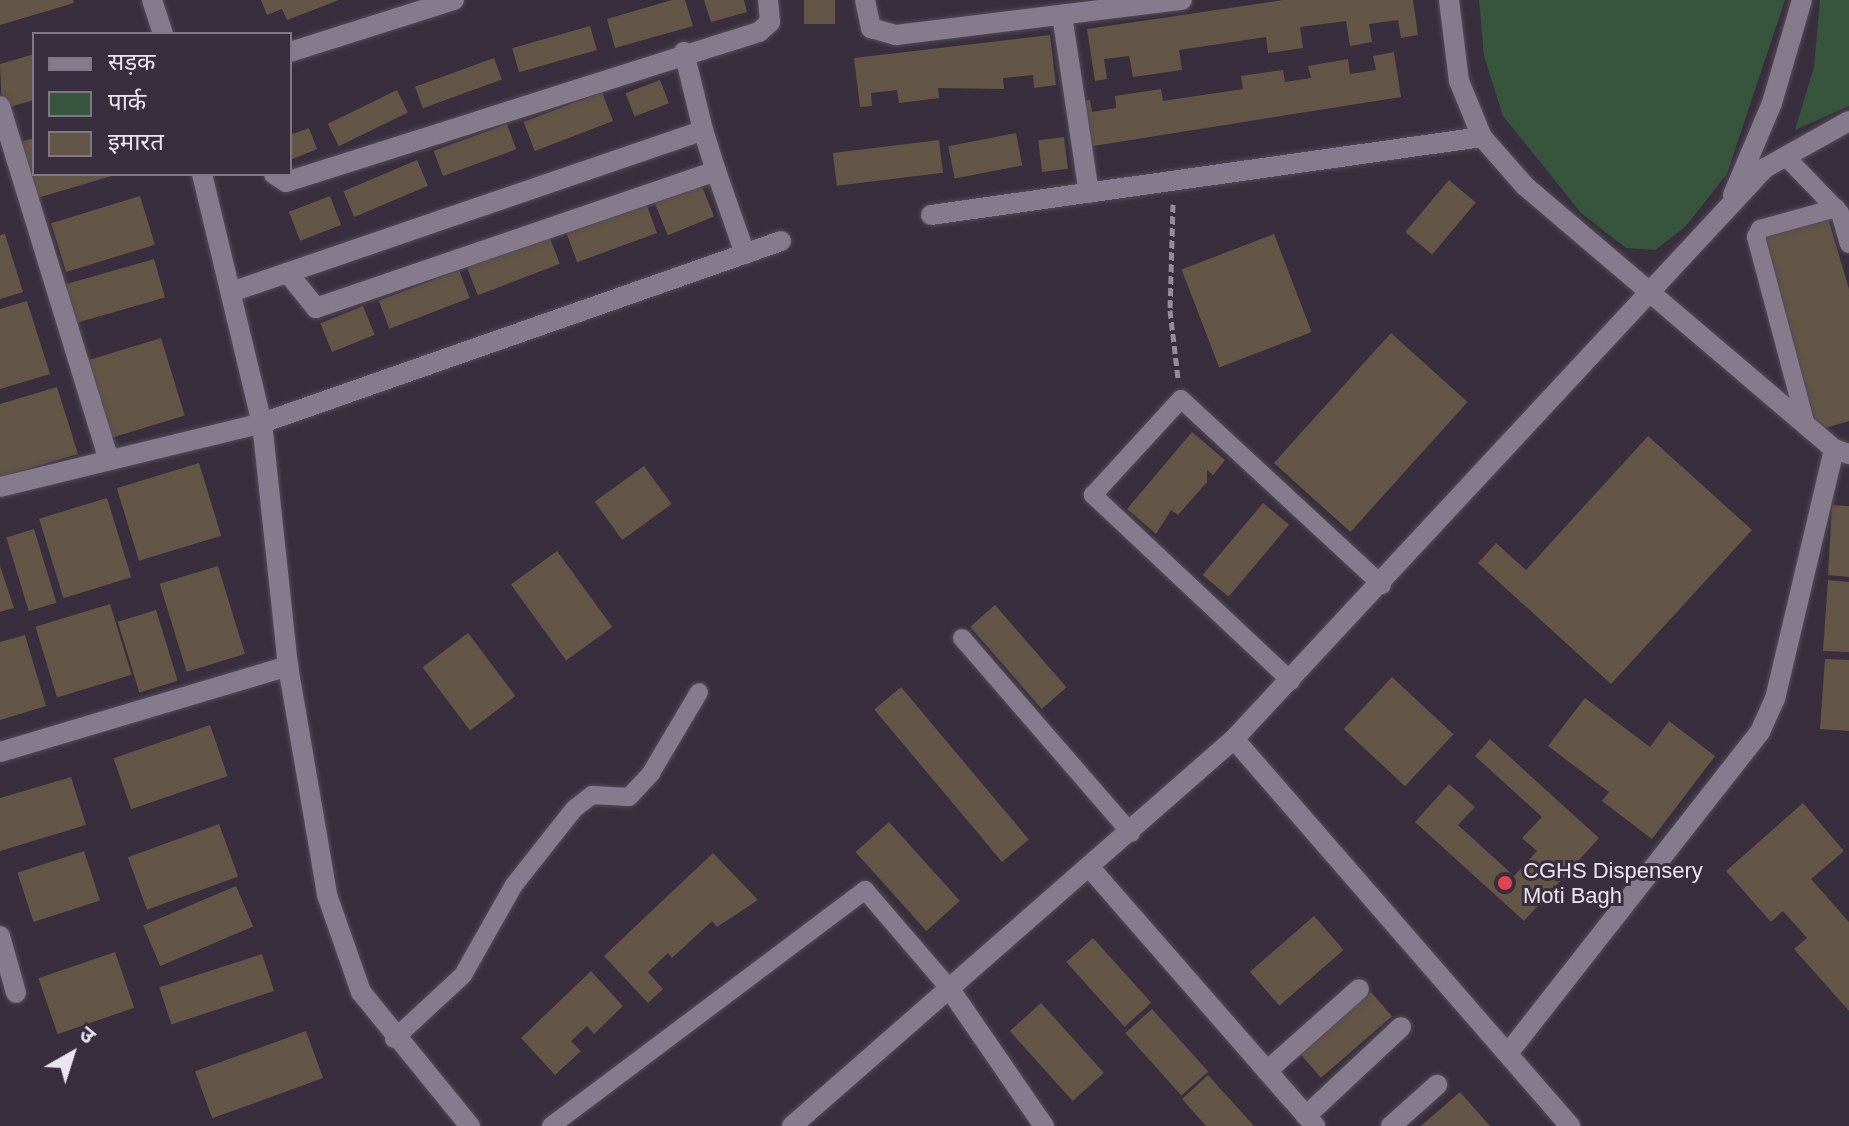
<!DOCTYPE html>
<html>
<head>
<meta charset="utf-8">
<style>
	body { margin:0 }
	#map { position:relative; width:1849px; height:1126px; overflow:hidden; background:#382e3d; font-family:Arial,"Noto Sans Devanagari",sans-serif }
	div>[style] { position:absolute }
	.green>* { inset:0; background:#37553d }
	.building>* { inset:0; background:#635647; transform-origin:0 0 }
	.path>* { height:5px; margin-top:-2.5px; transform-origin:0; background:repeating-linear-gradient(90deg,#948c97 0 8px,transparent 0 12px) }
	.roads { filter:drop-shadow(0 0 2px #544c58) drop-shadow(0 0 2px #544c58) }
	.lane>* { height:18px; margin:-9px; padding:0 9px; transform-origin:9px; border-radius:9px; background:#867b8c }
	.street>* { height:20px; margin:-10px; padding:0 10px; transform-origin:10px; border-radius:10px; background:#867b8c }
	.dots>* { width:22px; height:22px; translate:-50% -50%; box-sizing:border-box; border:4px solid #382e3d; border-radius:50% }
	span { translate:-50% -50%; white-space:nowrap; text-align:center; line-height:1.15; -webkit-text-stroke:6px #382e3d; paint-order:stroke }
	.poi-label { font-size:22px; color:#eae4ed }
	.left { translate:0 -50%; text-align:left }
	.legend { position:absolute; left:32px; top:32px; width:260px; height:144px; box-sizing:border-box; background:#382e3d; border:2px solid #7f7783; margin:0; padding:10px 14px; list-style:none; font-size:24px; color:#eae4ed }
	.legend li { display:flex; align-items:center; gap:16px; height:40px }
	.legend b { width:40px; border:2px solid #7f7783 }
	.north { position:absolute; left:32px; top:1014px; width:80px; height:80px; -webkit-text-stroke:6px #382e3d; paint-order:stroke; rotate:39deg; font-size:22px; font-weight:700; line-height:32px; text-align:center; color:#eae4ed }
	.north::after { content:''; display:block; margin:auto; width:28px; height:36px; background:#eae4ed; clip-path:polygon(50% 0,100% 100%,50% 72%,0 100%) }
</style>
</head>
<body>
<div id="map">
	<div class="green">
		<div style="clip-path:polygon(1479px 0,1785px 0,1727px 174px,1685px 227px,1655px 250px,1626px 248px,1581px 213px,1503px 116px,1484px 56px)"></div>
		<div style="clip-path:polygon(1820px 0,1849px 0,1849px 106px,1795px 130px,1814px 67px)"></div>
	</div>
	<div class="building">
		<div style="clip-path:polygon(0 0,73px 0,74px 3px,0 25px)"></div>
		<div style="clip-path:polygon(261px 0,339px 0,287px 20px,282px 9px,267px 15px)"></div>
		<div style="clip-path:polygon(672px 0,685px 0,693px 26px,615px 48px,607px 19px)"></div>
		<div style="clip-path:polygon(704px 0,744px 0,747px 12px,711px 22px)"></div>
		<div style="left:804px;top:0;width:31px;height:24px"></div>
		<div style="clip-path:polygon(1284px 0,1413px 0,1418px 35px,1401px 38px,1398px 20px,1369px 24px,1372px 42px,1350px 46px,1346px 21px,1300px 27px,1303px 48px,1268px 53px,1266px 37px,1179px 50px,1182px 70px,1133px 77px,1129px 56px,1104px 59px,1107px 79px,1095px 81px,1087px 29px)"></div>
		<div style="left:590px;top:26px;width:25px;height:81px;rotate:74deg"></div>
		<div style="clip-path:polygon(1050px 35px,1056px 85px,1034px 88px,1033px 75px,1003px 78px,1004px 89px,938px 88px,939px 98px,899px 103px,897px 90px,871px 93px,872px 106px,860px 107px,854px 58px)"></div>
		<div style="clip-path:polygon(1394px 52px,1401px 97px,1087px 147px,1080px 101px,1090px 100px,1092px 112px,1116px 108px,1115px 96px,1161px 89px,1163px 101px,1243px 89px,1241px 76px,1283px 70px,1285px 82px,1311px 78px,1308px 66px,1348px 59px,1350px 74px,1376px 70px,1373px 56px)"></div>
		<div style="clip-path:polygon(34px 54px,34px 100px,2px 109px,0 64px)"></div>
		<div style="left:494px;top:58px;width:23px;height:84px;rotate:70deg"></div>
		<div style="left:660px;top:80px;width:25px;height:37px;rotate:69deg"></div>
		<div style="left:397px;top:90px;width:25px;height:77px;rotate:64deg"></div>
		<div style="left:602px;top:92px;width:31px;height:84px;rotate:69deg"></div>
		<div style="left:507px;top:124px;width:27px;height:78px;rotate:70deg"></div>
		<div style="clip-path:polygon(309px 128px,317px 149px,290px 160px,290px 135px)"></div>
		<div style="left:1016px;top:133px;width:33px;height:69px;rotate:79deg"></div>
		<div style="left:1064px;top:137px;width:32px;height:26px;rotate:83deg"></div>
		<div style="clip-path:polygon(34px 138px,34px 174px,115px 175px,37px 198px,20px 142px)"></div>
		<div style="left:939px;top:140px;width:33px;height:107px;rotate:83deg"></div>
		<div style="left:417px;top:160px;width:28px;height:80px;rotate:67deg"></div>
		<div style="left:1449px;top:180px;width:35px;height:68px;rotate:40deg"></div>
		<div style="left:701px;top:184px;width:35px;height:50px;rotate:68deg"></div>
		<div style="left:140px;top:196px;width:51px;height:93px;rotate:73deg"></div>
		<div style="left:330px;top:196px;width:31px;height:44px;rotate:69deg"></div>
		<div style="left:646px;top:203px;width:32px;height:85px;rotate:70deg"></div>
		<div style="clip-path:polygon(1828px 218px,1849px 289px,1849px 421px,1818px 430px,1762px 237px)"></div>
		<div style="left:548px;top:233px;width:33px;height:88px;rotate:69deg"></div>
		<div style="clip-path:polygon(5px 234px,23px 292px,0 299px,0 235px)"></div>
		<div style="left:1274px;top:234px;width:105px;height:99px;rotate:69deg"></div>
		<div style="left:154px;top:259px;width:40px;height:101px;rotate:74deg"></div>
		<div style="left:459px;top:270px;width:30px;height:86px;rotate:69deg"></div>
		<div style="clip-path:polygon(27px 301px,50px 374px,0 389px,0 309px)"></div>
		<div style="left:363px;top:306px;width:31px;height:46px;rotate:68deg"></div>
		<div style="left:1391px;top:333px;width:103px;height:175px;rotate:42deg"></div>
		<div style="left:161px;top:338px;width:81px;height:84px;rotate:73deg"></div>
		<div style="clip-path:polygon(57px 387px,78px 454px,0 477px,0 404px)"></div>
		<div style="clip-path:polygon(1192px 432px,1225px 460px,1213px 475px,1207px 470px,1207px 482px,1178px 515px,1171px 510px,1156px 534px,1127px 509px)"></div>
		<div style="clip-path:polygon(1648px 436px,1752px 530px,1611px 684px,1478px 563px,1496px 543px,1526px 570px)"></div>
		<div style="left:199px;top:463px;width:76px;height:86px;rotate:73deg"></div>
		<div style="left:644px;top:466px;width:47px;height:61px;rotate:54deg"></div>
		<div style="left:107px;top:498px;width:83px;height:71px;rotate:73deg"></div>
		<div style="left:1263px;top:503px;width:34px;height:94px;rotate:40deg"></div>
		<div style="clip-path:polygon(1832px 505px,1849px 506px,1849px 577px,1828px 575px)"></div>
		<div style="left:34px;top:529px;width:77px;height:29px;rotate:73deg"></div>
		<div style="left:557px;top:551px;width:94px;height:57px;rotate:54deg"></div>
		<div style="clip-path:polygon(0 566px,14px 608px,0 612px)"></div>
		<div style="left:218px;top:566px;width:92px;height:61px;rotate:73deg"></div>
		<div style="clip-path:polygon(1828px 580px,1849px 582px,1849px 652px,1823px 651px)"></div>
		<div style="left:110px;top:604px;width:74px;height:78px;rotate:73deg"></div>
		<div style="left:995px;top:605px;width:109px;height:33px;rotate:49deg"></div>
		<div style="left:156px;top:610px;width:74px;height:40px;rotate:73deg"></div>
		<div style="left:468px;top:633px;width:79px;height:57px;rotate:53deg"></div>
		<div style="clip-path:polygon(25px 635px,46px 706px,0 720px,0 642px)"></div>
		<div style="clip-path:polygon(1825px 659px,1849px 660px,1849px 731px,1820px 729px)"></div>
		<div style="left:1392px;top:677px;width:84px;height:71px;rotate:43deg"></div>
		<div style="left:901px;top:687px;width:199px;height:35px;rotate:50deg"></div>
		<div style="clip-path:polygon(1585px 698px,1650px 747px,1669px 721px,1715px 756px,1652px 839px,1602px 801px,1609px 792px,1548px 746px)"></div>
		<div style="left:210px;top:725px;width:54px;height:102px;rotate:71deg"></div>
		<div style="clip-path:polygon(1490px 739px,1599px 838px,1524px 921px,1415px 822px,1449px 784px,1475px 807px,1458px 825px,1514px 876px,1537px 851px,1522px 838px,1542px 817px,1475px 756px)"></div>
		<div style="clip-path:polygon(71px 777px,86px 825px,0 851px,0 798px)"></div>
		<div style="clip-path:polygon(1803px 803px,1844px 851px,1811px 879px,1849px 922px,1849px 1011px,1794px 949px,1807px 938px,1783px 911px,1771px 922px,1726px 871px)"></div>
		<div style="left:889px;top:822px;width:106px;height:45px;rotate:48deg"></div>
		<div style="left:219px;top:824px;width:56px;height:97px;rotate:70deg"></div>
		<div style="left:84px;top:851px;width:52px;height:70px;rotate:72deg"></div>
		<div style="clip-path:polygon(713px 853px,758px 900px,717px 927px,712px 921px,672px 958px,668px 953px,648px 972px,663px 989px,648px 1003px,604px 956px)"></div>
		<div style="left:236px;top:886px;width:44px;height:101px;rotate:67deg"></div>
		<div style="left:1314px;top:916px;width:45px;height:85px;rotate:49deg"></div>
		<div style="left:1093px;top:938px;width:87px;height:36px;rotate:48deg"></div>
		<div style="left:115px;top:952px;width:59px;height:81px;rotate:71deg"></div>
		<div style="left:262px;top:954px;width:39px;height:108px;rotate:72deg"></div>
		<div style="clip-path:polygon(591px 971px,623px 1006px,594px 1034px,587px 1026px,571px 1041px,581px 1051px,555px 1075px,521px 1038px)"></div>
		<div style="left:1371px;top:992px;width:32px;height:94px;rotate:49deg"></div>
		<div style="left:1041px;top:1003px;width:94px;height:42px;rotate:48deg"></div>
		<div style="left:1152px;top:1009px;width:84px;height:36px;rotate:48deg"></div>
		<div style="left:306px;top:1031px;width:50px;height:118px;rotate:70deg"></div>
		<div style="clip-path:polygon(1208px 1075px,1254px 1126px,1206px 1126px,1182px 1099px)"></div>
		<div style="clip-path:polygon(1460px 1092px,1490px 1126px,1421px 1126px)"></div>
	</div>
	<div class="path">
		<div style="left:1173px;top:204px;width:106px;rotate:91.6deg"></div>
		<div style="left:1170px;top:310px;width:68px;rotate:83.3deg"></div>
	</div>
	<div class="roads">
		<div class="lane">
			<div style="left:1785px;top:156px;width:79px;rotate:46deg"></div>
			<div style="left:1840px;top:213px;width:32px;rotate:74deg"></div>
			<div style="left:1806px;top:425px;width:195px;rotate:-104.9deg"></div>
			<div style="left:1756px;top:237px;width:9px;rotate:-63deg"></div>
			<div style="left:1760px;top:229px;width:79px;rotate:-15.4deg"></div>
			<div style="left:962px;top:638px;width:258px;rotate:49.1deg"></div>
			<div style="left:1291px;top:681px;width:272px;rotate:-136.8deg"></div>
			<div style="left:1093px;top:495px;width:130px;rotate:-47.5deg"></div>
			<div style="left:1181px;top:399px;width:274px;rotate:42.8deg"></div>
			<div style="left:394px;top:1039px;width:94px;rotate:-42.8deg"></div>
			<div style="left:463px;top:975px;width:103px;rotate:-60.5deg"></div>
			<div style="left:514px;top:885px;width:97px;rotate:-51.7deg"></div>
			<div style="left:574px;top:809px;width:23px;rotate:-38deg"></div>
			<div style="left:592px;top:795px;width:37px;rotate:3deg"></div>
			<div style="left:629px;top:797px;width:33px;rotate:-47deg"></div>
			<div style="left:651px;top:773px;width:94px;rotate:-59.3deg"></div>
			<div style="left:551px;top:1126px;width:393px;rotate:-36.9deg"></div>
			<div style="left:865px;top:890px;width:129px;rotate:49.4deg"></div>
		</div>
		<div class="street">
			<div style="left:152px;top:0;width:36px;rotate:72deg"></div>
			<div style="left:865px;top:0;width:29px;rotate:78deg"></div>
			<div style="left:871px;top:28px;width:26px;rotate:16deg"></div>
			<div style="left:896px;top:35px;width:288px;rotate:-7deg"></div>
			<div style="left:1449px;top:0;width:82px;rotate:83deg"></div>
			<div style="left:1459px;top:81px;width:61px;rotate:67.7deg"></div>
			<div style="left:1482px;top:137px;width:65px;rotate:48.7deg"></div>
			<div style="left:1525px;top:186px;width:406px;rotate:40.4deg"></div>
			<div style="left:1834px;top:449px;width:16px;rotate:18deg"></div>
			<div style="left:1062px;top:15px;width:180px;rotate:81.4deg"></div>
			<div style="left:290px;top:52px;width:172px;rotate:-17.6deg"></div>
			<div style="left:684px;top:52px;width:80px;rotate:76.3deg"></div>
			<div style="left:0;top:106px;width:370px;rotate:72.9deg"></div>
			<div style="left:716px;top:171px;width:88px;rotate:70.7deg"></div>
			<div style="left:202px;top:174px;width:256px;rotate:76.5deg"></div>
			<div style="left:262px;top:423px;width:244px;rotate:83.9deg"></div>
			<div style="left:288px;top:666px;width:232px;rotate:80.3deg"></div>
			<div style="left:327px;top:895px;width:103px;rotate:70.7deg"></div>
			<div style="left:361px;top:992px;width:173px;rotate:50.9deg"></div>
			<div style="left:274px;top:174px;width:14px;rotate:34deg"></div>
			<div style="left:286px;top:182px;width:496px;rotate:-17.6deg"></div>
			<div style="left:759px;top:32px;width:15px;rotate:-42deg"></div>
			<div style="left:770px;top:22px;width:22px;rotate:-95deg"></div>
			<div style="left:1733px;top:195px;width:100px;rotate:-67deg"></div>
			<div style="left:1772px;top:103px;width:107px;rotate:-73.8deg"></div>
			<div style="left:931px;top:215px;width:556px;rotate:-8.06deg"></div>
			<div style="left:234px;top:291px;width:496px;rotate:-18.9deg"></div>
			<div style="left:703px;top:130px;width:43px;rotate:72.4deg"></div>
			<div style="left:716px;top:171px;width:423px;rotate:161.1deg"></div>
			<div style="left:316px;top:308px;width:45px;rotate:-128.7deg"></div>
			<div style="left:0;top:487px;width:270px;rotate:-13.7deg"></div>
			<div style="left:262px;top:423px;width:550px;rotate:-19.32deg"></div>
			<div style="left:1234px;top:739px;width:513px;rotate:49.03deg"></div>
			<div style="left:0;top:752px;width:301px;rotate:-16.6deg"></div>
			<div style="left:1091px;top:869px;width:341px;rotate:48.9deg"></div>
			<div style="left:0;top:936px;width:59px;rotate:74.3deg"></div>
			<div style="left:949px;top:988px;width:168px;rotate:55.5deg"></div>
			<div style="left:1509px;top:1052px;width:407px;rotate:-51.9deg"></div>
			<div style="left:1760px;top:732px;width:36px;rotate:-66deg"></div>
			<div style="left:1775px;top:699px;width:257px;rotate:-76.7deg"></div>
			<div style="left:1267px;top:1071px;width:123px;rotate:-41.7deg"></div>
			<div style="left:1306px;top:1116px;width:130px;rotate:-43.1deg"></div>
			<div style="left:792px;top:1126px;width:587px;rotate:-41.2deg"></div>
			<div style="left:1234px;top:739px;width:780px;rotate:-47.08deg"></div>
			<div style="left:1765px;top:168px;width:96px;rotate:-29.2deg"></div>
			<div style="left:1391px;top:1126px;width:62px;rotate:-41.7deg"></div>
		</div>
	</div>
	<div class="dots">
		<div style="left:1505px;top:883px;background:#e0444e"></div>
	</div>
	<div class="poi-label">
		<span class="left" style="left:1523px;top:883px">CGHS Dispensery<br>Moti Bagh</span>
	</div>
	<ul class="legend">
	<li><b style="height:10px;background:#867b8c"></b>सड़क</li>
	<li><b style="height:22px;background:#37553d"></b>पार्क</li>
	<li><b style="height:22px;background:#635647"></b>इमारत</li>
	</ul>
	<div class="north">उ</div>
</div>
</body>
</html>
